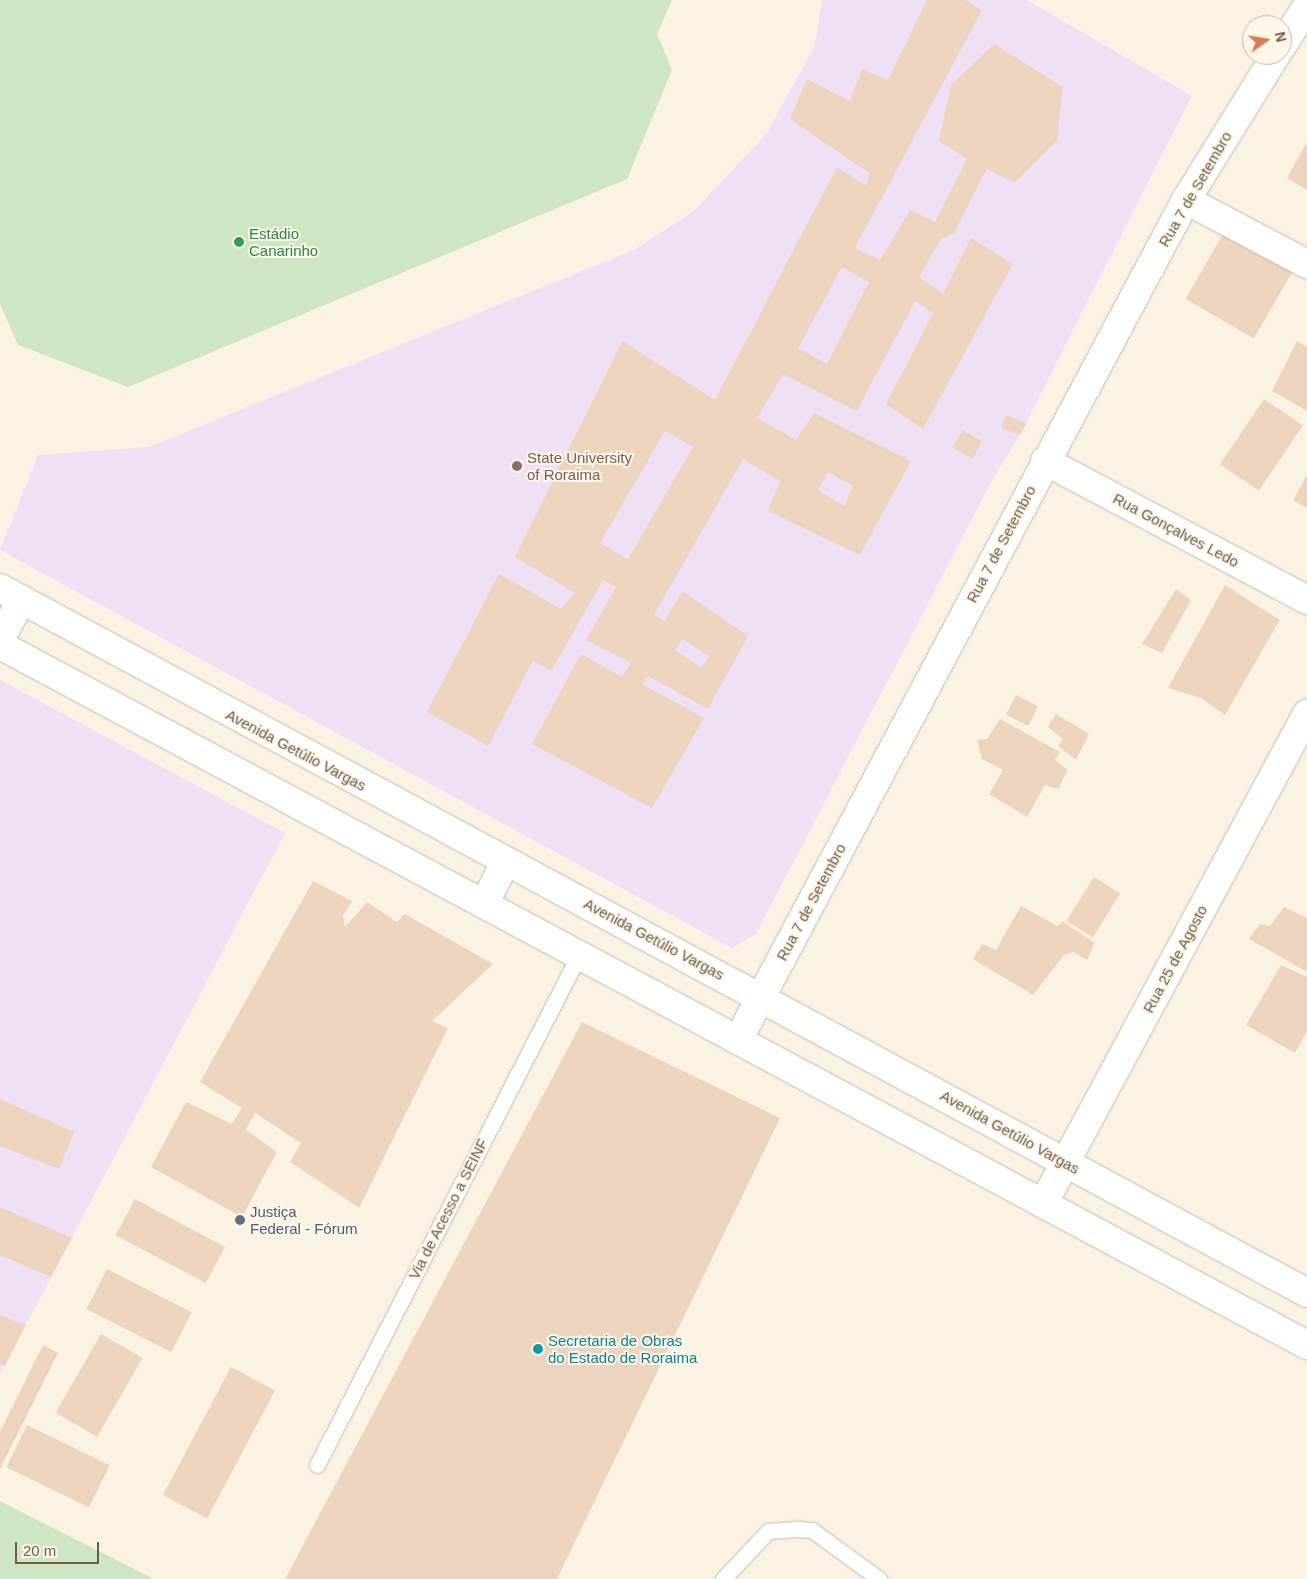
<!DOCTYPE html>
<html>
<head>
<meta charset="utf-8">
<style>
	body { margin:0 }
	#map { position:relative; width:1307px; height:1579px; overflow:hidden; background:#faf3e4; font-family:Helvetica,sans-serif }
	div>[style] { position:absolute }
	.education>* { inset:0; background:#f0e0f6 }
	.green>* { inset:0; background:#cfe6c4 }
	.building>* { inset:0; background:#edd4be; transform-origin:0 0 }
	.roads { filter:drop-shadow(0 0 1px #c9bbab) drop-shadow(0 0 1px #c9bbab) }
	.lane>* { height:15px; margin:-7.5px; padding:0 7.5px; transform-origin:7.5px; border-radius:7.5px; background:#fff }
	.street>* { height:28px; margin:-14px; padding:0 14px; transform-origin:14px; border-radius:14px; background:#fff }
	.secondary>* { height:28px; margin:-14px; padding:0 14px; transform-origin:14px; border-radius:14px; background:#fff }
	.dots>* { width:14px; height:14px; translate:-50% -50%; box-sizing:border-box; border:2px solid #fdf7e9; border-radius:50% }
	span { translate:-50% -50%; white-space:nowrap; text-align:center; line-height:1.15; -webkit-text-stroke:4px #fdf7e9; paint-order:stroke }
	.street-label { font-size:15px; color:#6f5b4c }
	.leisure-label { font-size:15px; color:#27864d }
	.left { translate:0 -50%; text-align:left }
	.education-label { font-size:15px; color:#785e54 }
	.service-label { font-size:15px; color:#4e5e75 }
	.culture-label { font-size:15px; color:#0d838f }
	.north { position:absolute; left:1242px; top:15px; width:50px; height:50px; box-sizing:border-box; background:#fdf7e9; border:1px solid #c4b9aa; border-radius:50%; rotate:77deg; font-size:14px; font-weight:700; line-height:20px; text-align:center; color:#6f5b4c }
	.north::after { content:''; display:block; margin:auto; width:18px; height:22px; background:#d97b53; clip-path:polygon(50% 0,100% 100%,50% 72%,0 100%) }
	.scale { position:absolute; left:15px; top:1542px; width:84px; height:22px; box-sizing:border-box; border:2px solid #6f5b4c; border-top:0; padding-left:6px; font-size:15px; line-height:18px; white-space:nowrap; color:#6f5b4c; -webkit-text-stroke:4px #fdf7e9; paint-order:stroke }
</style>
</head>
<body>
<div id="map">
	<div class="education">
		<div style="clip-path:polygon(822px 0,1027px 0,1192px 96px,1020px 435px,994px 477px,756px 934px,732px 948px,0 550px,38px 455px,149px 447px,634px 250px,694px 211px,767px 133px,815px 45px)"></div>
		<div style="clip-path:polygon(0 680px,285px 833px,0 1374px)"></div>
	</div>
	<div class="green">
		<div style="clip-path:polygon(0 0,672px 0,657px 34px,672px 70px,627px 179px,128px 387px,18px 345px,0 304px)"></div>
		<div style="clip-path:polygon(0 1501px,154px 1579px,0 1579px)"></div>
	</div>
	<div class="building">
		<div style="clip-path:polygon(evenodd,927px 0,965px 0,982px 10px,855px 248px,880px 260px,910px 210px,935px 222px,967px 159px,939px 141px,951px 85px,994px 44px,1063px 87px,1057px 140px,1014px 183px,987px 169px,954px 233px,941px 239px,919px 277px,943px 294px,971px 238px,1013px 264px,923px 429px,886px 404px,933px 313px,915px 301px,857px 411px,783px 374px,757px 418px,796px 440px,814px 413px,911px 461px,860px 555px,768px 511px,780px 481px,743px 459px,654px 615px,665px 621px,682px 591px,748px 636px,708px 709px,648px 676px,642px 684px,704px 718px,652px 808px,532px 744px,581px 654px,622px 677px,631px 663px,586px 640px,616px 587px,603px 580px,551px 671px,533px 661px,488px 746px,427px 712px,499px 574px,561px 609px,575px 593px,515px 557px,622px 341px,715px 400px,837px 167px,866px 186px,869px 173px,790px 119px,807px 79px,850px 101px,862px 69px,888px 80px,927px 0,842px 267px,869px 282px,827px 364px,798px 348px,842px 267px,927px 0,665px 431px,693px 447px,628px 559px,600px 543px,665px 431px,927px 0,828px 472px,853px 486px,844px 506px,818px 490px,828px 472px,927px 0,682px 639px,709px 656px,702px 668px,675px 650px,682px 639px)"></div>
		<div style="clip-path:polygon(1307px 142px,1307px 190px,1287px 178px)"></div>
		<div style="left:1227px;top:227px;width:79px;height:83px;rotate:30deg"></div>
		<div style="clip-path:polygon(1297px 341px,1307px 347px,1307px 411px,1272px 391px)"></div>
		<div style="left:1264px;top:399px;width:47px;height:79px;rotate:34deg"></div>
		<div style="clip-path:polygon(1007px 415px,1026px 424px,1020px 435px,1001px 428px)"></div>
		<div style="left:962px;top:430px;width:23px;height:20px;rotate:29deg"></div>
		<div style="clip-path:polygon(1307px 475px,1307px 508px,1293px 500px)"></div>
		<div style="clip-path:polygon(1225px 585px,1280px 620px,1225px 715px,1201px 698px,1168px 688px)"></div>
		<div style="clip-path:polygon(1176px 589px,1191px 600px,1162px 653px,1142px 644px)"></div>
		<div style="left:1016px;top:695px;width:25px;height:22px;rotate:27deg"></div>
		<div style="clip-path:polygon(1056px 714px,1089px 734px,1076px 760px,1058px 746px,1063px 739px,1048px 727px)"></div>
		<div style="clip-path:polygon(1000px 719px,1060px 752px,1055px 760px,1068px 770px,1058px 789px,1045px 785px,1027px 817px,989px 794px,1003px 770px,982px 759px,977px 740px,987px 739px)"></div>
		<div style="left:1094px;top:877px;width:31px;height:52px;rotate:32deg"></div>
		<div style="clip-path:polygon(313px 881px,352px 901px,343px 916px,345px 927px,367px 902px,397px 922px,405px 914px,412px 918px,493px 964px,432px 1021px,448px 1028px,359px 1208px,290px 1162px,301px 1143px,255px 1113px,246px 1130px,277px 1152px,242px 1217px,151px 1167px,186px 1102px,232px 1124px,242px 1108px,200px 1082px)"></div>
		<div style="clip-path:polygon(1021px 906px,1058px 926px,1062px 921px,1095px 943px,1087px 960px,1074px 952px,1064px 955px,1033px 995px,973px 959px,982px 944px,996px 950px)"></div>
		<div style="clip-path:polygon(1284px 907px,1307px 918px,1307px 972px,1249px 939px,1260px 924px,1270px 926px)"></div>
		<div style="clip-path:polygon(1281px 965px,1307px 977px,1307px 1031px,1295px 1053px,1246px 1025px)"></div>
		<div style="clip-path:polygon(582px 1022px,780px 1118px,557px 1579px,285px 1579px)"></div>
		<div style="clip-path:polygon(0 1099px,74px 1132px,59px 1169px,0 1146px)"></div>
		<div style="left:135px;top:1199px;width:102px;height:41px;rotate:28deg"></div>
		<div style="clip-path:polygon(0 1207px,72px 1238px,51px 1277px,0 1255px)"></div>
		<div style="left:107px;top:1269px;width:95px;height:45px;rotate:27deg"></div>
		<div style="clip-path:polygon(0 1315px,26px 1325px,5px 1366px,0 1363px)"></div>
		<div style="left:101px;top:1334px;width:48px;height:91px;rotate:30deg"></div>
		<div style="clip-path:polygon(43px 1345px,58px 1353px,0 1469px,0 1432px)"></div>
		<div style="left:231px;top:1367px;width:50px;height:145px;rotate:28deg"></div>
		<div style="left:27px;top:1425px;width:92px;height:47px;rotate:26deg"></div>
	</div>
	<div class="roads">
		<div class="lane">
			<div style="left:317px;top:1465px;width:576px;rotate:-62.81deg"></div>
			<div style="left:723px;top:1579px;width:66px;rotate:-46.8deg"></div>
			<div style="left:768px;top:1531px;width:31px;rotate:-4deg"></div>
			<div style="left:799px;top:1529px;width:13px;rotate:4deg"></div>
			<div style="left:812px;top:1530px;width:83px;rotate:36.2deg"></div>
		</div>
		<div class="street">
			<div style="left:1282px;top:46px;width:47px;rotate:-58deg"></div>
			<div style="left:1186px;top:200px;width:137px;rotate:27.9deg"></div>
			<div style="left:1045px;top:461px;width:297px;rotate:27.9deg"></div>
			<div style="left:738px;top:1040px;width:952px;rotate:-61.93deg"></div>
			<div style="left:1186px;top:200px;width:171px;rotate:-58.2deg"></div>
			<div style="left:1043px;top:1204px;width:557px;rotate:-61.69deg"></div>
		</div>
		<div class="secondary">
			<div style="left:0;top:588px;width:1485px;rotate:28.34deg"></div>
			<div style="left:0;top:640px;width:45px;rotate:-62.3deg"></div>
			<div style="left:0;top:645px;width:1483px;rotate:28.17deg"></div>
			<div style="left:484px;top:904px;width:48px;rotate:-62.9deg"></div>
		</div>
	</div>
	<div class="dots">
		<div style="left:239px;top:242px;background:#2e9e5b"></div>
		<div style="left:517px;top:466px;background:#8d6e63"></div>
		<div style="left:240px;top:1220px;background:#5c6f8a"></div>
		<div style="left:538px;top:1349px;background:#0f9aa8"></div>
	</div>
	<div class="street-label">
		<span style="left:1195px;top:189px;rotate:-60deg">Rua 7 de Setembro</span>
		<span style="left:1176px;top:530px;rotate:28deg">Rua Gonçalves Ledo</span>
		<span style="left:1001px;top:544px;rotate:-62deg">Rua 7 de Setembro</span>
		<span style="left:296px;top:750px;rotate:28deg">Avenida Getúlio Vargas</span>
		<span style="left:811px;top:902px;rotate:-62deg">Rua 7 de Setembro</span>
		<span style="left:654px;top:939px;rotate:28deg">Avenida Getúlio Vargas</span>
		<span style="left:1175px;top:959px;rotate:-62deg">Rua 25 de Agosto</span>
		<span style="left:1010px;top:1132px;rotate:29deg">Avenida Getúlio Vargas</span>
		<span style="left:448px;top:1209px;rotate:-63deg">Via de Acesso a SEINF</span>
	</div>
	<div class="leisure-label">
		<span class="left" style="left:249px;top:242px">Estádio<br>Canarinho</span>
	</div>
	<div class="education-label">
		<span class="left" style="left:527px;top:466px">State University<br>of Roraima</span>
	</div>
	<div class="service-label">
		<span class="left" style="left:250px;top:1220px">Justiça<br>Federal - Fórum</span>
	</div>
	<div class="culture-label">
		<span class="left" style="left:548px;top:1349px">Secretaria de Obras<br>do Estado de Roraima</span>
	</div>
	<div class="north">N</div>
	<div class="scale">20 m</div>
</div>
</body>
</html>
